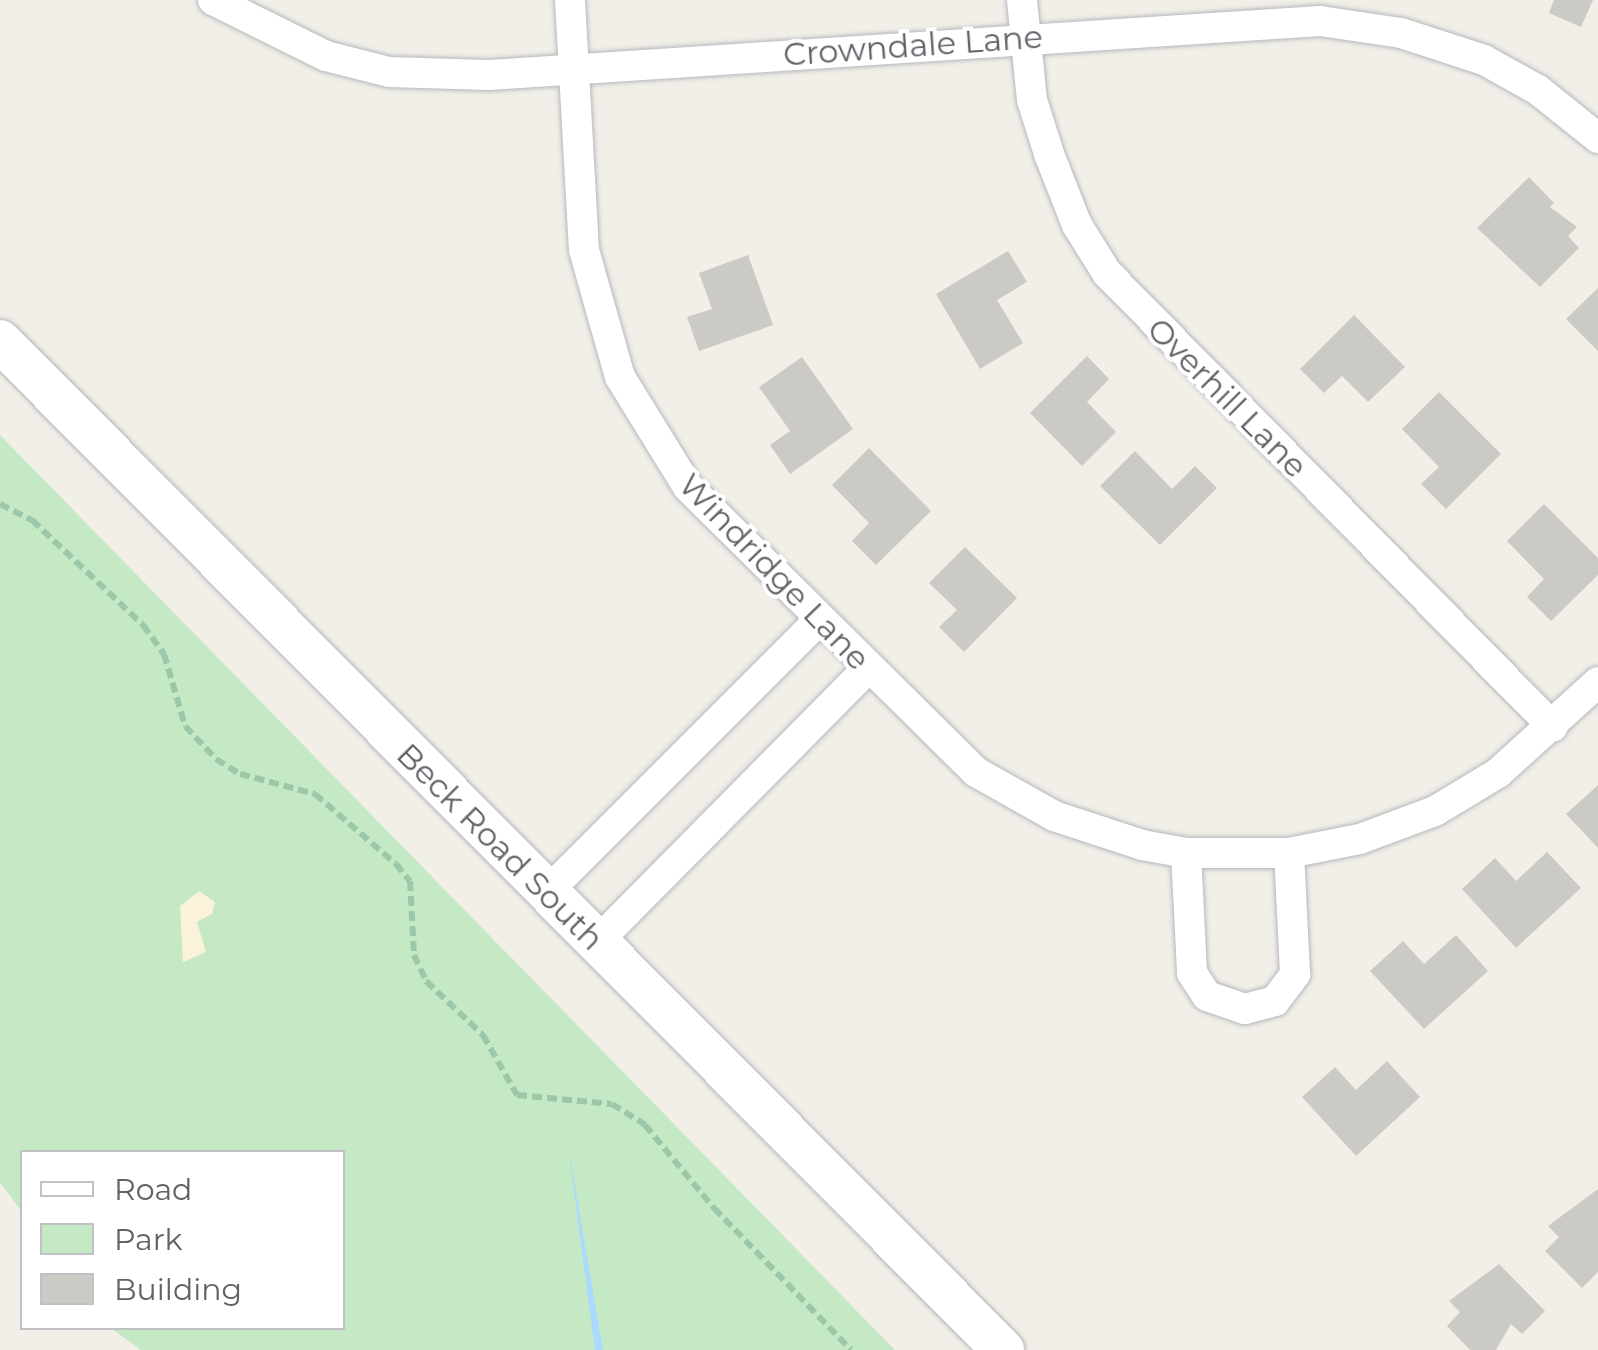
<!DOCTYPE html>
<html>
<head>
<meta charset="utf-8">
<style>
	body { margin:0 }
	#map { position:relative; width:1598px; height:1350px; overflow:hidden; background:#f1efe8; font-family:Montserrat,sans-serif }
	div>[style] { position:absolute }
	.green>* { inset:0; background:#c5e8c5 }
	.sand>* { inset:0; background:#fbf3d9 }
	.water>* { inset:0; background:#aadaff }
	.building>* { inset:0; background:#cccac5 }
	.path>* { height:6px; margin-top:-3px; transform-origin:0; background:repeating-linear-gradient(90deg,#9cc7a9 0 10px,transparent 0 15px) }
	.roads { filter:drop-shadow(0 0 2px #b5b8bc) drop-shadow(0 0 2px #b5b8bc) }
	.street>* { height:30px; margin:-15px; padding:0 15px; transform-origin:15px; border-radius:15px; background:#fff }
	.secondary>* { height:42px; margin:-21px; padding:0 21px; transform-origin:21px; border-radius:21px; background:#fff }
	span { translate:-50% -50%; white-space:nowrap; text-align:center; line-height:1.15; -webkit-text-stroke:8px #fff; paint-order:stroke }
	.street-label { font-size:32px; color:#5f6368 }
	.legend { position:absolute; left:20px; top:1150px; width:325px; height:180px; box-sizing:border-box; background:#fff; border:2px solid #bfc1c3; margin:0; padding:12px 18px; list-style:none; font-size:30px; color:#5f6368 }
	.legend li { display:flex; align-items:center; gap:20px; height:50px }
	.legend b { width:50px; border:2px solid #bfc1c3 }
</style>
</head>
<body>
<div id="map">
	<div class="green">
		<div style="clip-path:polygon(0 435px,895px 1350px,141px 1350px,111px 1328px,342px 1328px,342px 1152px,22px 1152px,22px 1212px,0 1182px)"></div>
	</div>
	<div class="sand">
		<div style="clip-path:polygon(199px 891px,215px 902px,212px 914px,197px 922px,206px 952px,183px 962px,180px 906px)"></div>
	</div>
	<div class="water">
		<div style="clip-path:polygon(568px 1146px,603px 1350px,595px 1350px)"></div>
	</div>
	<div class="building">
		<div style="clip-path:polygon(1554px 0,1593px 0,1581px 27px,1549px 13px)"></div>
		<div style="clip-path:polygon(1529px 177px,1554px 203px,1550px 207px,1577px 227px,1568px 236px,1579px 248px,1540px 287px,1477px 228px)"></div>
		<div style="clip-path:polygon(1008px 251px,1027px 282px,997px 300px,1023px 343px,980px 369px,936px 294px)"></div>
		<div style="clip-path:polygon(748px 255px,773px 325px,699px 351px,687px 317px,712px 309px,699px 273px)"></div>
		<div style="clip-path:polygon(1598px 288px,1598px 351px,1566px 319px)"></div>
		<div style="clip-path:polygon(1354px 315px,1405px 367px,1368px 402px,1342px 376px,1324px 393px,1300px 369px)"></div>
		<div style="clip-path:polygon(1087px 356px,1109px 379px,1087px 402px,1116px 432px,1082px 466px,1030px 413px)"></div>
		<div style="clip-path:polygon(802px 357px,853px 429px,790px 474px,770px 445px,790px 431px,759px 387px)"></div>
		<div style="clip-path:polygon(1439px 392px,1501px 454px,1446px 509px,1421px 484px,1439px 467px,1402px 429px)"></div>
		<div style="clip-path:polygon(869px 448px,931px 511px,876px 565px,852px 541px,869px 523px,832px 485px)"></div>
		<div style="clip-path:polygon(1135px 451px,1172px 489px,1195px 466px,1217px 488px,1160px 545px,1100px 486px)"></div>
		<div style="clip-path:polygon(1544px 504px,1598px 558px,1598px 575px,1551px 621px,1527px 597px,1544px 579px,1507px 541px)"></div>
		<div style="clip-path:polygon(965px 547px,1017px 598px,964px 652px,939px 627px,957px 610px,929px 583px)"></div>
		<div style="clip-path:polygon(1598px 785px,1598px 848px,1566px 814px)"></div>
		<div style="clip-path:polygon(1547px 852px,1581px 888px,1516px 948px,1462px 889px,1495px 858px,1516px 881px)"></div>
		<div style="clip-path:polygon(1456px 935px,1488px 971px,1424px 1029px,1370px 971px,1403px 941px,1424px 964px)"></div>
		<div style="clip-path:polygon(1387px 1061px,1420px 1097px,1356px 1156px,1302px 1097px,1335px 1067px,1356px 1090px)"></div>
		<div style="clip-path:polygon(1598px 1189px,1598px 1272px,1582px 1288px,1545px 1251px,1559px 1237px,1548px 1226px)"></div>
		<div style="clip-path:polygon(1499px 1264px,1545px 1311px,1522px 1334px,1511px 1324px,1496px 1350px,1470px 1350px,1447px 1326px,1460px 1312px,1449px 1301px)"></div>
	</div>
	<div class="path">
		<div style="left:0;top:504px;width:36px;rotate:27deg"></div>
		<div style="left:32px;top:520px;width:153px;rotate:43.4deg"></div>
		<div style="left:143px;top:625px;width:36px;rotate:54deg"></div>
		<div style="left:164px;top:654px;width:75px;rotate:73.7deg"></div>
		<div style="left:185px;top:726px;width:45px;rotate:46.8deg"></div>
		<div style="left:216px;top:759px;width:28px;rotate:32deg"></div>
		<div style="left:240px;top:774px;width:78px;rotate:14.9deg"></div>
		<div style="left:315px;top:794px;width:107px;rotate:40.8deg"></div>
		<div style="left:396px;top:864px;width:22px;rotate:51deg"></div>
		<div style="left:410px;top:881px;width:74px;rotate:86.9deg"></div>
		<div style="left:414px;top:955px;width:29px;rotate:65deg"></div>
		<div style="left:426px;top:981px;width:79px;rotate:43.5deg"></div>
		<div style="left:483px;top:1035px;width:69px;rotate:60.5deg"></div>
		<div style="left:517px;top:1095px;width:95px;rotate:5.4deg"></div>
		<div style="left:612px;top:1104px;width:39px;rotate:32deg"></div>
		<div style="left:645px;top:1125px;width:108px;rotate:50.3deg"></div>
		<div style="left:714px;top:1208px;width:197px;rotate:46deg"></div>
	</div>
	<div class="roads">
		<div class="street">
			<div style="left:213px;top:0;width:126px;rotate:26.4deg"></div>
			<div style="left:326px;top:56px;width:65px;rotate:14.3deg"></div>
			<div style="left:389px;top:72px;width:100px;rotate:1.7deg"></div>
			<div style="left:489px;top:75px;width:833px;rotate:-3.72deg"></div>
			<div style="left:1320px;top:21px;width:82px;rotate:8.4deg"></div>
			<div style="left:1401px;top:33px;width:87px;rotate:18deg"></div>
			<div style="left:1484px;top:60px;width:62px;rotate:29.1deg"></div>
			<div style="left:1538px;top:90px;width:77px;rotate:38.7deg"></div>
			<div style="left:570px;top:0;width:250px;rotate:86.8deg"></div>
			<div style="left:584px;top:250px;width:132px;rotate:74.2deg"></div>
			<div style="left:620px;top:377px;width:129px;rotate:58.3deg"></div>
			<div style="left:688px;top:487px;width:405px;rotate:44.7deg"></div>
			<div style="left:976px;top:772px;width:90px;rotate:29.4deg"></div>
			<div style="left:1054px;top:816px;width:93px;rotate:18.2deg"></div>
			<div style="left:1142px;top:845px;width:45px;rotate:10.3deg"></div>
			<div style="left:1186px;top:853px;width:103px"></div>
			<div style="left:1289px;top:853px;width:72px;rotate:-11.2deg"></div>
			<div style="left:1360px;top:839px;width:80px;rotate:-20.5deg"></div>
			<div style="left:1435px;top:811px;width:74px;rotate:-31.1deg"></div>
			<div style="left:1498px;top:773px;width:135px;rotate:-42.3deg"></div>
			<div style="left:1022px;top:0;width:100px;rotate:84.3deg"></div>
			<div style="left:1032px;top:100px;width:57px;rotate:72.5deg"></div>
			<div style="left:1049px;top:154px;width:76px;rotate:68.5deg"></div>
			<div style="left:1077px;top:225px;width:57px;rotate:58deg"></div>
			<div style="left:1107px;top:273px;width:636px;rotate:45.51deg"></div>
			<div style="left:1186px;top:853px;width:120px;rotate:87.1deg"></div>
			<div style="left:1192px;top:973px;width:27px;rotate:57deg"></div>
			<div style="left:1207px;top:996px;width:40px;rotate:18.9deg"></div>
			<div style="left:1245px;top:1009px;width:31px;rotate:-15deg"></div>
			<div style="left:1275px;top:1001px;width:34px;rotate:-53deg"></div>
			<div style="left:1295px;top:974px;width:121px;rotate:-92.8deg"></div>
			<div style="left:546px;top:893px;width:385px;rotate:-45deg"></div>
			<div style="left:596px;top:943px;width:385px;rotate:-45.3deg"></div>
		</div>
		<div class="secondary">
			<div style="left:0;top:341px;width:1423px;rotate:45.17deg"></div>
		</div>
	</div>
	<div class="street-label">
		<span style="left:913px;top:46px;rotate:-4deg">Crowndale Lane</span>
		<span style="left:1227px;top:398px;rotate:45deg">Overhill Lane</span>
		<span style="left:774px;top:572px;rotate:46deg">Windridge Lane</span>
		<span style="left:500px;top:847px;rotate:45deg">Beck Road South</span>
	</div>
	<ul class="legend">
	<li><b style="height:12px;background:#fff"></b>Road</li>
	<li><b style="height:28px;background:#c5e8c5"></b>Park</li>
	<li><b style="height:28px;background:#cccac5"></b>Building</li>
	</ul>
</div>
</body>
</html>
